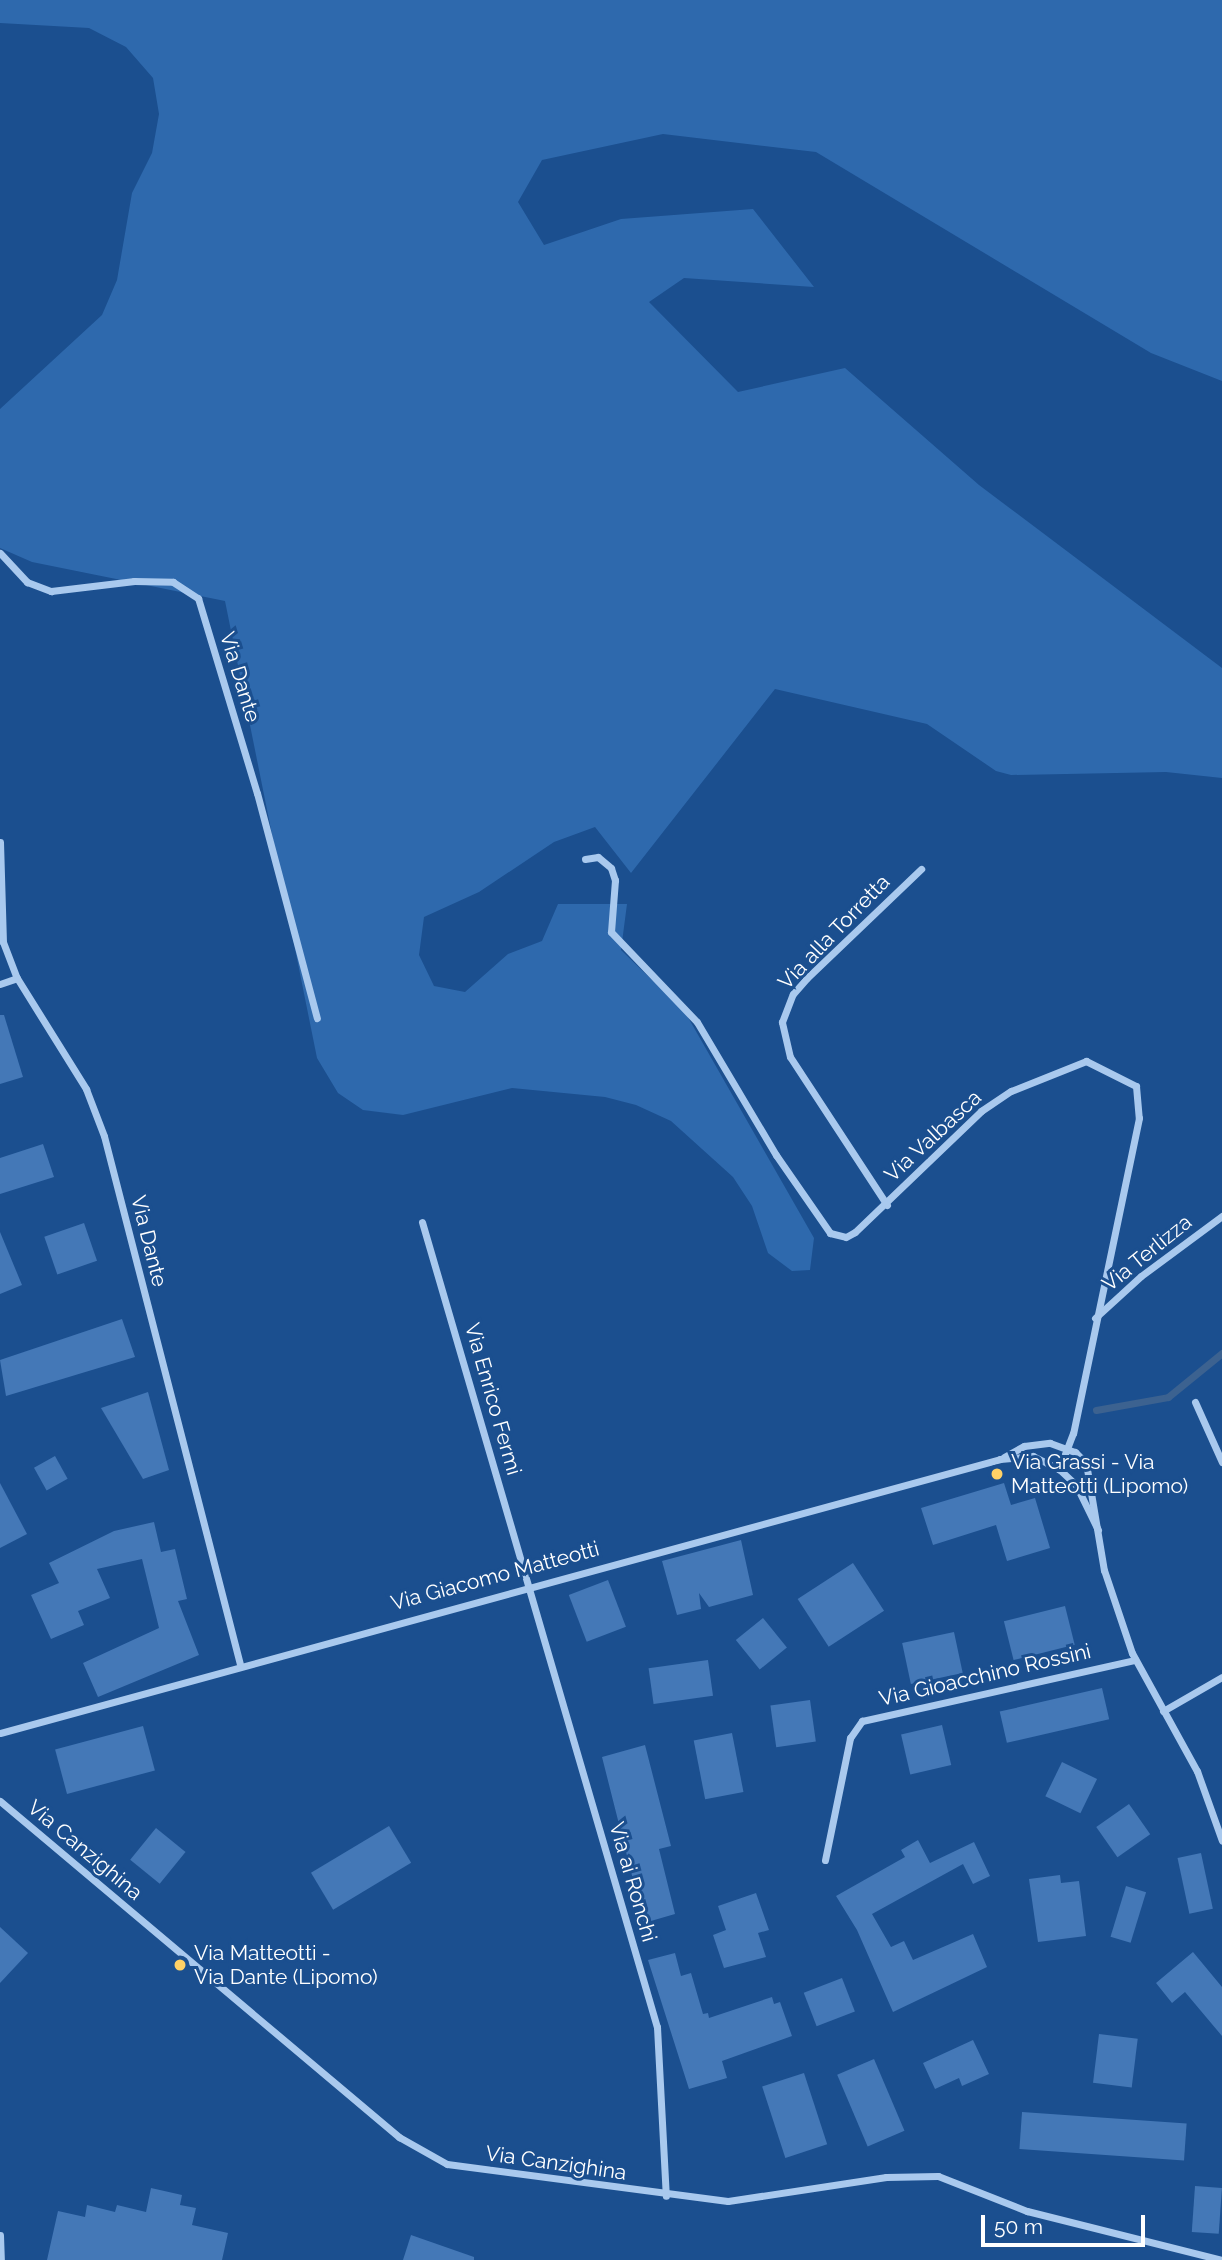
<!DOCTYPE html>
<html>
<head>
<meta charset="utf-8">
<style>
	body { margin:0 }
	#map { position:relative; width:1222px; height:2260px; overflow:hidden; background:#1b4f8f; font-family:Raleway,sans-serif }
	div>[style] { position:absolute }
	.green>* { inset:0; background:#2e69ad }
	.stream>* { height:7px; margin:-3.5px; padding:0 3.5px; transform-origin:3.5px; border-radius:3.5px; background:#3c6290 }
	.building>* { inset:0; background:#4478b7; transform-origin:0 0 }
	.street>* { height:7px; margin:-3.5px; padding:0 3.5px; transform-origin:3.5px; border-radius:3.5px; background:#a9c9ee }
	.dots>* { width:19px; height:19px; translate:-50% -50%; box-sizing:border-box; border:4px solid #1b4f8f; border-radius:50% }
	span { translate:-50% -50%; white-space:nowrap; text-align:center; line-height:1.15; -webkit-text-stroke:6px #1b4f8f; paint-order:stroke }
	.street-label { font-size:21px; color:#fff }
	.poi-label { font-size:21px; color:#fff }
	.left { translate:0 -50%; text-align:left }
	.scale { position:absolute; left:981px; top:2215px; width:164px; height:32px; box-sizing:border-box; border:4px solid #fff; border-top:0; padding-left:9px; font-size:21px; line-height:24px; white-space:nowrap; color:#fff; -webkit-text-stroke:5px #1b4f8f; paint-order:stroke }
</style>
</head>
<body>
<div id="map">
	<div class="green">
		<div style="clip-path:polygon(0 0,1222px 0,1222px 381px,1151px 353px,816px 152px,663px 134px,542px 160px,518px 202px,544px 245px,621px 219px,753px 209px,814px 287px,684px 278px,649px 302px,738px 392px,845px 368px,979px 485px,1222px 668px,1222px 778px,1166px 772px,1011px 775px,996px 771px,927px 724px,775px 689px,631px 873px,595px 827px,554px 842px,479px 892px,424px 917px,419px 955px,434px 986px,465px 992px,508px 954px,542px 941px,558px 904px,627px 904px,621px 950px,685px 1012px,814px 1238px,810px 1270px,792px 1271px,768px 1253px,752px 1206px,733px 1177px,671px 1121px,636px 1105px,605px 1097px,512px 1088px,403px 1115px,363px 1110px,338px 1093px,317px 1058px,225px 601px,32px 562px,0 548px,0 409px,102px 315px,117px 280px,132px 193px,152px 153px,159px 114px,153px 78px,126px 47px,89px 28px,0 23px)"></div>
	</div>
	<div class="stream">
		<div style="left:1096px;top:1410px;width:73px;rotate:-10.2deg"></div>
		<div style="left:1168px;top:1397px;width:70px;rotate:-39.2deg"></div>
	</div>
	<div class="building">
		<div style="clip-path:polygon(0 1015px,4px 1015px,23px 1077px,0 1084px)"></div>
		<div style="clip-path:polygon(43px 1144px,54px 1177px,0 1194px,0 1158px)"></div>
		<div style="left:84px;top:1223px;width:40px;height:42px;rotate:71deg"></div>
		<div style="clip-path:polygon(0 1232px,22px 1285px,0 1294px)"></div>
		<div style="clip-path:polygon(122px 1319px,135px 1357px,6px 1396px,0 1360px)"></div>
		<div style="clip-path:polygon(148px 1392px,169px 1470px,143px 1479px,101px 1408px)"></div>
		<div style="left:55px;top:1456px;width:26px;height:24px;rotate:61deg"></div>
		<div style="clip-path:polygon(0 1483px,27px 1534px,0 1548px)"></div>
		<div style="clip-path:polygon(1004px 1483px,1011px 1505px,1035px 1498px,1050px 1548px,1007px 1561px,996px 1525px,933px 1545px,921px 1508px)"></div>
		<div style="clip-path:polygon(154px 1522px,161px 1552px,175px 1549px,187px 1599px,178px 1601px,199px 1655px,98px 1697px,83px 1663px,159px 1628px,142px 1559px,97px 1569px,110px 1598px,78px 1611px,84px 1625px,51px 1639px,31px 1595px,59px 1583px,49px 1563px,114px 1531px)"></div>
		<div style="clip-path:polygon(741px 1540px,753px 1595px,709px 1607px,699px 1593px,701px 1609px,677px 1615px,662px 1561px)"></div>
		<div style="left:853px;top:1563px;width:57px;height:66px;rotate:57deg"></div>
		<div style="left:608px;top:1580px;width:50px;height:42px;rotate:69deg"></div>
		<div style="left:1065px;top:1606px;width:40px;height:63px;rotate:76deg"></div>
		<div style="left:763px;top:1618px;width:38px;height:35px;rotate:51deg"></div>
		<div style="left:954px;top:1632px;width:42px;height:53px;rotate:78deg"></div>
		<div style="left:708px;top:1660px;width:36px;height:60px;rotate:82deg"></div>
		<div style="left:1102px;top:1688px;width:32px;height:105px;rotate:77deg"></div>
		<div style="left:810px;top:1700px;width:42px;height:40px;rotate:82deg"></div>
		<div style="left:942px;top:1725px;width:41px;height:42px;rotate:77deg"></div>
		<div style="left:143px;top:1726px;width:46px;height:91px;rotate:75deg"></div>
		<div style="left:732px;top:1733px;width:60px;height:39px;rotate:79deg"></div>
		<div style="clip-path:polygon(645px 1745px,671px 1846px,659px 1849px,675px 1914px,644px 1923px,602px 1757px)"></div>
		<div style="left:1062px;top:1762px;width:39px;height:38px;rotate:26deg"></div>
		<div style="left:1129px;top:1804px;width:37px;height:40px;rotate:55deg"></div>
		<div style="left:389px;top:1826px;width:43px;height:91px;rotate:59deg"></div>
		<div style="left:156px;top:1828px;width:38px;height:41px;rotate:39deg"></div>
		<div style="clip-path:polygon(918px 1840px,930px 1863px,974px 1842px,990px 1876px,973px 1884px,963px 1864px,872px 1914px,891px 1947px,904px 1941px,913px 1960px,973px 1934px,987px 1967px,893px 2012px,857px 1930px,836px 1896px,905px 1857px,901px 1850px)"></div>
		<div style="left:1201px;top:1853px;width:57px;height:24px;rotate:78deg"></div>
		<div style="clip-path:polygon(1060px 1875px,1061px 1883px,1079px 1881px,1086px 1936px,1038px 1942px,1029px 1879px)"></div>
		<div style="left:1126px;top:1886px;width:21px;height:53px;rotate:17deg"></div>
		<div style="clip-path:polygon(756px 1893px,769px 1930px,758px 1933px,766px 1957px,724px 1968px,713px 1935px,726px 1930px,718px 1906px)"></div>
		<div style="clip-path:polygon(0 1927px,28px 1953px,0 1983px)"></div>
		<div style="clip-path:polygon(1193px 1952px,1222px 1987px,1222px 2036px,1185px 1992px,1172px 2003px,1156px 1983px)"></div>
		<div style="clip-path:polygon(675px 1953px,681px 1976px,691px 1973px,703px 2014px,708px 2013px,709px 2018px,772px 1997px,774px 2004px,780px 2002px,792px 2036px,722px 2061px,727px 2078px,689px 2089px,648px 1960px)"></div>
		<div style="left:842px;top:1978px;width:36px;height:41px;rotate:69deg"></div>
		<div style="left:1099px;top:2034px;width:39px;height:49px;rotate:7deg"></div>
		<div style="clip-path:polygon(973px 2040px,989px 2074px,962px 2086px,959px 2078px,935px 2089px,923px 2063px)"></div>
		<div style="left:874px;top:2059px;width:78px;height:40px;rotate:67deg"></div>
		<div style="left:804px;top:2073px;width:75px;height:44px;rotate:72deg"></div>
		<div style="left:1022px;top:2112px;width:165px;height:37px;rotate:4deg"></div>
		<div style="left:1195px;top:2186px;width:27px;height:46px;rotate:4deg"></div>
		<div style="clip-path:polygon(151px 2188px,182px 2195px,180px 2205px,196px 2208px,192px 2225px,228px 2233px,222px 2260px,47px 2260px,58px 2211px,85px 2217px,87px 2205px,115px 2212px,117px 2205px,146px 2212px)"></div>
		<div style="clip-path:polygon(411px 2235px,474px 2257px,474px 2260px,403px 2260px)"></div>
	</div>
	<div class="street">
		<div style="left:0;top:553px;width:40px;rotate:47deg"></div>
		<div style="left:27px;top:582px;width:26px;rotate:21deg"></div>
		<div style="left:51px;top:591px;width:84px;rotate:-6.9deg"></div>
		<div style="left:134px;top:581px;width:39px;rotate:1deg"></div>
		<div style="left:173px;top:582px;width:30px;rotate:33deg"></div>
		<div style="left:198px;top:598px;width:204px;rotate:73.2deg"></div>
		<div style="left:257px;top:793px;width:233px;rotate:75.1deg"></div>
		<div style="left:0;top:842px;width:100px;rotate:88.3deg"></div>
		<div style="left:3px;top:942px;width:39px;rotate:69deg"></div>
		<div style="left:17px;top:978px;width:131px;rotate:58.1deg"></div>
		<div style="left:86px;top:1089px;width:50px;rotate:69deg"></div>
		<div style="left:104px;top:1136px;width:545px;rotate:75.56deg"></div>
		<div style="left:585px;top:859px;width:13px;rotate:-9deg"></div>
		<div style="left:598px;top:857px;width:17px;rotate:40deg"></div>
		<div style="left:611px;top:868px;width:13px;rotate:72deg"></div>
		<div style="left:615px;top:880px;width:52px;rotate:94.4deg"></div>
		<div style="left:611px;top:932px;width:124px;rotate:46.3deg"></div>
		<div style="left:697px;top:1022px;width:155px;rotate:59.3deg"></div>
		<div style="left:776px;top:1155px;width:95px;rotate:55.3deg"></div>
		<div style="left:830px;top:1233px;width:16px;rotate:14deg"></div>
		<div style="left:846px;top:1237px;width:10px;rotate:-29deg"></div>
		<div style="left:855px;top:1232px;width:175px;rotate:-43.8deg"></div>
		<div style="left:981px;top:1111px;width:36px;rotate:-34deg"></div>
		<div style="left:1011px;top:1091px;width:81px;rotate:-21.8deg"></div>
		<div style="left:1086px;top:1061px;width:56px;rotate:26.6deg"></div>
		<div style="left:1136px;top:1086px;width:32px;rotate:85deg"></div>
		<div style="left:1139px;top:1118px;width:322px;rotate:101.8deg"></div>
		<div style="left:1073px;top:1433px;width:39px;rotate:111deg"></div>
		<div style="left:0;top:984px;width:18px;rotate:-19deg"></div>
		<div style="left:887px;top:1205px;width:177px;rotate:-123.2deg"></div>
		<div style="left:790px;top:1057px;width:36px;rotate:-103deg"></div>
		<div style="left:782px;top:1022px;width:30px;rotate:-69deg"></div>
		<div style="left:793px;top:994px;width:21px;rotate:-49deg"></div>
		<div style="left:807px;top:978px;width:158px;rotate:-43.7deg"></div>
		<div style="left:422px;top:1222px;width:839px;rotate:73.73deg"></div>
		<div style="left:657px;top:2027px;width:169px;rotate:87deg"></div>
		<div style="left:1095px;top:1318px;width:62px;rotate:-42.4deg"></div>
		<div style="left:1141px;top:1276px;width:101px;rotate:-36.5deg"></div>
		<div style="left:1195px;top:1402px;width:66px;rotate:65.8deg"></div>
		<div style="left:1004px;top:1457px;width:23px;rotate:-29deg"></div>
		<div style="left:1024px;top:1446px;width:26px;rotate:-7deg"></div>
		<div style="left:1050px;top:1443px;width:27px;rotate:20deg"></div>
		<div style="left:1075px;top:1452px;width:16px;rotate:45deg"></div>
		<div style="left:1086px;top:1463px;width:109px;rotate:80.5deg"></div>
		<div style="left:1104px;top:1570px;width:88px;rotate:71.4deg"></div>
		<div style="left:1132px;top:1653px;width:135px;rotate:61.2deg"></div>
		<div style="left:1197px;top:1771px;width:74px;rotate:70.3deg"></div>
		<div style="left:1163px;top:1711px;width:68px;rotate:-30deg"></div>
		<div style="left:0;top:1733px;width:1037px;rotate:-15.32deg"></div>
		<div style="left:1000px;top:1459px;width:33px;rotate:-5deg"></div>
		<div style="left:1033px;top:1456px;width:29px;rotate:27deg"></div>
		<div style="left:1059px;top:1469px;width:23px;rotate:43deg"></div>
		<div style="left:1076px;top:1485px;width:50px;rotate:63.9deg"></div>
		<div style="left:0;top:1801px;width:522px;rotate:40.1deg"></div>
		<div style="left:399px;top:2137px;width:55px;rotate:29.4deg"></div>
		<div style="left:447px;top:2164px;width:283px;rotate:7.5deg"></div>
		<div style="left:728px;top:2201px;width:160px;rotate:-8.6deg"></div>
		<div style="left:886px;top:2177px;width:52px;rotate:-1.1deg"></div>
		<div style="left:938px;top:2176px;width:96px;rotate:21.5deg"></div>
		<div style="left:1027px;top:2211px;width:201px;rotate:14.1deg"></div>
		<div style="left:825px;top:1860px;width:125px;rotate:-78.4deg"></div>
		<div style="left:850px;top:1738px;width:21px;rotate:-55deg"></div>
		<div style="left:862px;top:1721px;width:280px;rotate:-12.6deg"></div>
		<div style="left:0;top:2235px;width:25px;rotate:88deg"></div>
	</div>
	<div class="dots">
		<div style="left:997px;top:1474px;background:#ffd166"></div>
		<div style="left:180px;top:1965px;background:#ffd166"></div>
	</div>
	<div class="street-label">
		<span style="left:240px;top:677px;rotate:73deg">Via Dante</span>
		<span style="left:834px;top:932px;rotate:-46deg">Via alla Torretta</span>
		<span style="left:933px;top:1136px;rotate:-43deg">Via Valbasca</span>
		<span style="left:149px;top:1241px;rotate:76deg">Via Dante</span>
		<span style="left:1147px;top:1253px;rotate:-39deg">Via Terlizza</span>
		<span style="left:493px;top:1399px;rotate:74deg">Via Enrico Fermi</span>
		<span style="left:495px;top:1576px;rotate:-15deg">Via Giacomo Matteotti</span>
		<span style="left:985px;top:1675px;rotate:-13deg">Via Gioacchino Rossini</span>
		<span style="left:85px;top:1850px;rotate:40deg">Via Canzighina</span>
		<span style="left:633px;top:1882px;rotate:74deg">Via ai Ronchi</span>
		<span style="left:556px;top:2163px;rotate:8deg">Via Canzighina</span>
	</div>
	<div class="poi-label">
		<span class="left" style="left:1011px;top:1474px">Via Grassi - Via<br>Matteotti (Lipomo)</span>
		<span class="left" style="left:194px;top:1965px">Via Matteotti -<br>Via Dante (Lipomo)</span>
	</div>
	<div class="scale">50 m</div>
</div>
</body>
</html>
